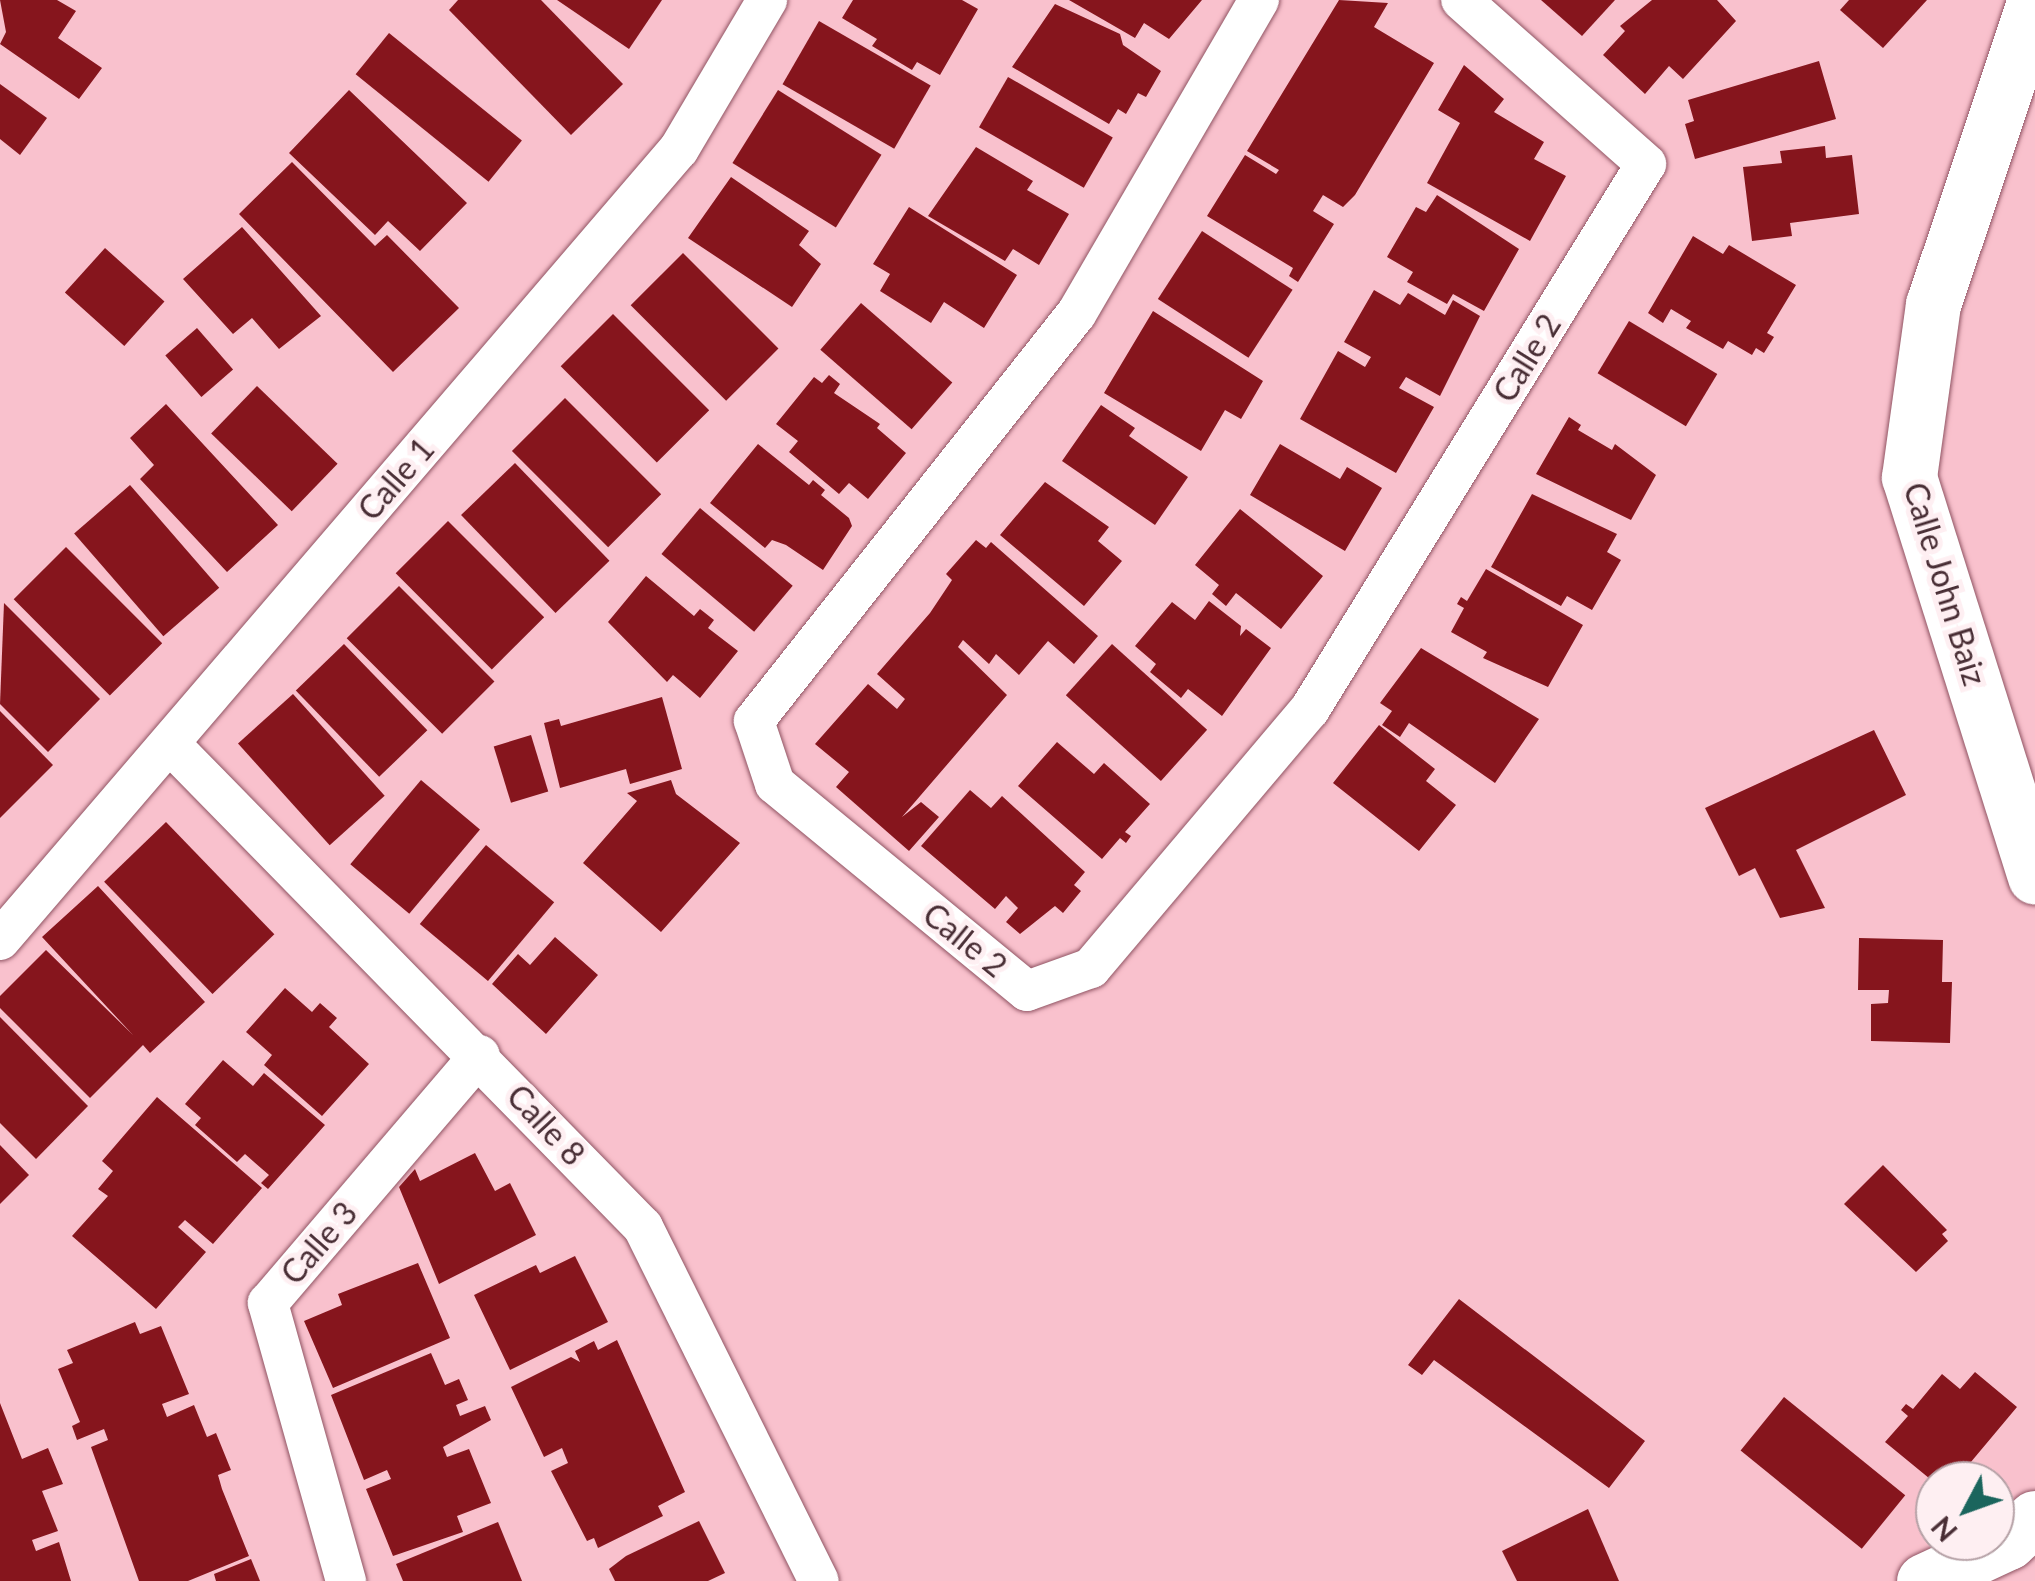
<!DOCTYPE html>
<html>
<head>
<meta charset="utf-8">
<style>
	body { margin:0 }
	#map { position:relative; width:2035px; height:1581px; overflow:hidden; background:#f9c1cd; font-family:Lato,sans-serif }
	div>[style] { position:absolute }
	.building>* { inset:0; background:#86151d; transform-origin:0 0 }
	.roads { filter:drop-shadow(0 0 2px #905463) drop-shadow(0 0 2px #905463) }
	.street>* { height:40px; margin:-20px; padding:0 20px; transform-origin:20px; border-radius:20px; background:#fff }
	.secondary>* { height:55px; margin:-27.5px; padding:0 27.5px; transform-origin:27.5px; border-radius:27.5px; background:#fff }
	span { translate:-50% -50%; white-space:nowrap; text-align:center; line-height:1.15; -webkit-text-stroke:10px #feeff2; paint-order:stroke }
	.street-label { font-size:32px; color:#482d34 }
	.north { position:absolute; left:1915px; top:1461px; width:100px; height:100px; box-sizing:border-box; background:#feeff2; border:2px solid #b5a1a6; border-radius:50%; rotate:229deg; font-size:28px; font-weight:700; line-height:40px; text-align:center; color:#482d34 }
	.north::after { content:''; display:block; margin:auto; width:35px; height:45px; background:#1b655d; clip-path:polygon(50% 0,100% 100%,50% 72%,0 100%) }
</style>
</head>
<body>
<div id="map">
	<div class="building">
		<div style="clip-path:polygon(0 0,57px 0,76px 11px,58px 38px,102px 68px,79px 99px,0 44px,6px 32px)"></div>
		<div style="clip-path:polygon(458px 0,541px 0,623px 84px,571px 135px,449px 10px)"></div>
		<div style="clip-path:polygon(557px 0,662px 0,629px 49px)"></div>
		<div style="clip-path:polygon(853px 0,962px 0,978px 9px,940px 75px,917px 62px,912px 70px,872px 46px,877px 39px,842px 18px)"></div>
		<div style="clip-path:polygon(1069px 0,1202px 0,1169px 39px,1144px 23px,1135px 38px)"></div>
		<div style="clip-path:polygon(1339px 0,1388px 3px,1374px 27px,1434px 63px,1355px 195px,1343px 207px,1323px 195px,1313px 211px,1334px 224px,1298px 282px,1289px 276px,1293px 268px,1207px 216px,1245px 155px,1276px 174px,1279px 170px,1247px 151px)"></div>
		<div style="clip-path:polygon(1541px 0,1615px 0,1582px 36px)"></div>
		<div style="clip-path:polygon(1652px 0,1717px 0,1736px 21px,1683px 79px,1669px 66px,1645px 94px,1603px 55px,1625px 31px,1620px 26px)"></div>
		<div style="clip-path:polygon(1849px 0,1927px 0,1883px 48px,1840px 10px)"></div>
		<div style="clip-path:polygon(1055px 4px,1120px 34px,1123px 45px,1161px 71px,1146px 97px,1138px 93px,1126px 114px,1118px 109px,1109px 124px,1012px 67px)"></div>
		<div style="left:819px;top:21px;width:129px;height:73px;rotate:30deg"></div>
		<div style="left:389px;top:33px;width:171px;height:53px;rotate:39deg"></div>
		<div style="clip-path:polygon(1819px 61px,1836px 119px,1695px 159px,1685px 124px,1694px 121px,1688px 100px)"></div>
		<div style="clip-path:polygon(1464px 65px,1504px 99px,1494px 112px,1544px 142px,1534px 159px,1566px 176px,1530px 241px,1427px 183px,1460px 123px,1438px 110px)"></div>
		<div style="left:1008px;top:77px;width:121px;height:58px;rotate:30deg"></div>
		<div style="clip-path:polygon(0 84px,47px 118px,20px 155px,0 139px)"></div>
		<div style="clip-path:polygon(349px 90px,467px 203px,420px 251px,388px 221px,375px 235px,289px 153px)"></div>
		<div style="left:778px;top:90px;width:122px;height:86px;rotate:32deg"></div>
		<div style="clip-path:polygon(1825px 146px,1826px 158px,1852px 155px,1859px 214px,1790px 223px,1792px 236px,1752px 241px,1743px 167px,1782px 163px,1780px 151px)"></div>
		<div style="clip-path:polygon(976px 147px,1033px 181px,1027px 190px,1069px 214px,1039px 265px,1013px 249px,1005px 261px,928px 216px)"></div>
		<div style="clip-path:polygon(292px 162px,375px 246px,387px 235px,459px 308px,393px 372px,239px 214px)"></div>
		<div style="clip-path:polygon(731px 177px,809px 231px,799px 245px,821px 264px,792px 307px,688px 238px)"></div>
		<div style="clip-path:polygon(1437px 195px,1519px 249px,1484px 311px,1453px 294px,1447px 304px,1407px 282px,1413px 272px,1387px 257px,1416px 207px,1426px 212px)"></div>
		<div style="clip-path:polygon(909px 207px,1017px 275px,984px 328px,944px 302px,931px 323px,880px 291px,890px 274px,873px 264px)"></div>
		<div style="clip-path:polygon(242px 227px,321px 316px,279px 349px,252px 318px,233px 334px,183px 279px)"></div>
		<div style="left:1202px;top:231px;width:108px;height:81px;rotate:33deg"></div>
		<div style="clip-path:polygon(1693px 236px,1723px 254px,1729px 245px,1796px 285px,1767px 333px,1774px 337px,1764px 353px,1756px 348px,1752px 355px,1728px 341px,1723px 349px,1686px 328px,1691px 321px,1671px 309px,1663px 323px,1648px 313px)"></div>
		<div style="left:105px;top:248px;width:80px;height:60px;rotate:42deg"></div>
		<div style="left:683px;top:253px;width:135px;height:74px;rotate:45deg"></div>
		<div style="clip-path:polygon(1374px 290px,1400px 305px,1408px 293px,1445px 315px,1453px 300px,1480px 316px,1440px 396px,1406px 377px,1399px 388px,1434px 407px,1396px 473px,1300px 419px,1338px 351px,1365px 367px,1371px 357px,1344px 342px)"></div>
		<div style="left:861px;top:303px;width:121px;height:62px;rotate:41deg"></div>
		<div style="clip-path:polygon(1153px 311px,1263px 381px,1241px 419px,1225px 410px,1201px 451px,1104px 393px)"></div>
		<div style="left:613px;top:314px;width:136px;height:74px;rotate:45deg"></div>
		<div style="left:1629px;top:321px;width:103px;height:61px;rotate:31deg"></div>
		<div style="left:197px;top:328px;width:55px;height:42px;rotate:49deg"></div>
		<div style="clip-path:polygon(829px 375px,840px 384px,834px 393px,880px 424px,877px 428px,906px 453px,868px 499px,849px 483px,839px 494px,789px 452px,798px 441px,776px 424px,814px 377px,822px 383px)"></div>
		<div style="left:257px;top:386px;width:112px;height:66px;rotate:44deg"></div>
		<div style="left:565px;top:398px;width:136px;height:75px;rotate:45deg"></div>
		<div style="clip-path:polygon(166px 404px,278px 525px,227px 572px,140px 479px,154px 465px,130px 438px)"></div>
		<div style="clip-path:polygon(1101px 405px,1135px 428px,1129px 436px,1188px 477px,1155px 525px,1062px 461px)"></div>
		<div style="clip-path:polygon(1569px 417px,1581px 425px,1578px 430px,1612px 450px,1615px 444px,1656px 475px,1631px 520px,1536px 474px)"></div>
		<div style="clip-path:polygon(758px 444px,809px 485px,813px 480px,825px 490px,821px 495px,849px 518px,852px 526px,823px 570px,786px 545px,772px 540px,765px 548px,710px 503px)"></div>
		<div style="clip-path:polygon(1280px 444px,1340px 479px,1347px 467px,1382px 488px,1345px 551px,1250px 495px)"></div>
		<div style="left:515px;top:463px;width:136px;height:75px;rotate:46deg"></div>
		<div style="clip-path:polygon(1045px 482px,1109px 527px,1098px 541px,1122px 561px,1084px 606px,1000px 535px)"></div>
		<div style="left:130px;top:485px;width:136px;height:74px;rotate:49deg"></div>
		<div style="clip-path:polygon(1532px 494px,1617px 534px,1607px 552px,1621px 560px,1592px 610px,1567px 596px,1561px 606px,1491px 567px)"></div>
		<div style="left:700px;top:508px;width:121px;height:60px;rotate:40deg"></div>
		<div style="clip-path:polygon(1240px 509px,1323px 576px,1281px 629px,1236px 593px,1226px 606px,1212px 594px,1219px 585px,1195px 565px)"></div>
		<div style="left:448px;top:521px;width:136px;height:74px;rotate:45deg"></div>
		<div style="clip-path:polygon(976px 540px,986px 548px,991px 542px,1098px 636px,1074px 664px,1048px 641px,1019px 675px,996px 654px,989px 664px,963px 640px,958px 647px,1007px 695px,902px 817px,921px 802px,939px 817px,909px 851px,836px 787px,849px 772px,815px 744px,868px 684px,897px 709px,905px 699px,877px 674px,930px 613px,952px 580px,946px 574px)"></div>
		<div style="left:66px;top:547px;width:136px;height:74px;rotate:45deg"></div>
		<div style="clip-path:polygon(1486px 569px,1583px 625px,1548px 687px,1483px 658px,1487px 652px,1451px 632px,1464px 608px,1457px 604px,1461px 597px,1467px 601px)"></div>
		<div style="clip-path:polygon(646px 576px,694px 616px,700px 609px,714px 620px,708px 628px,738px 651px,700px 698px,673px 675px,667px 682px,608px 622px)"></div>
		<div style="left:399px;top:586px;width:135px;height:74px;rotate:45deg"></div>
		<div style="clip-path:polygon(1209px 601px,1241px 626px,1240px 636px,1246px 629px,1271px 648px,1222px 716px,1188px 689px,1181px 698px,1150px 672px,1156px 664px,1135px 646px,1172px 602px,1195px 620px)"></div>
		<div style="clip-path:polygon(4px 603px,100px 699px,48px 752px,0 704px)"></div>
		<div style="left:344px;top:644px;width:120px;height:67px;rotate:46deg"></div>
		<div style="left:1112px;top:644px;width:128px;height:69px;rotate:42deg"></div>
		<div style="clip-path:polygon(1421px 648px,1539px 719px,1495px 783px,1409px 723px,1400px 737px,1382px 725px,1392px 711px,1380px 703px)"></div>
		<div style="left:293px;top:694px;width:137px;height:74px;rotate:48deg"></div>
		<div style="clip-path:polygon(662px 697px,682px 769px,630px 784px,626px 769px,560px 788px,544px 723px,559px 719px,561px 726px)"></div>
		<div style="clip-path:polygon(0 711px,53px 765px,0 818px)"></div>
		<div style="clip-path:polygon(1379px 725px,1435px 769px,1426px 781px,1456px 805px,1419px 851px,1333px 783px)"></div>
		<div style="clip-path:polygon(1874px 730px,1906px 795px,1796px 850px,1825px 908px,1780px 918px,1755px 868px,1739px 876px,1705px 808px)"></div>
		<div style="left:531px;top:735px;width:59px;height:39px;rotate:73deg"></div>
		<div style="clip-path:polygon(1057px 742px,1094px 774px,1104px 763px,1150px 804px,1125px 832px,1131px 836px,1126px 843px,1120px 838px,1102px 859px,1018px 786px)"></div>
		<div style="left:421px;top:780px;width:77px;height:110px;rotate:40deg"></div>
		<div style="clip-path:polygon(671px 780px,676px 794px,740px 843px,661px 932px,583px 863px,637px 801px,627px 793px)"></div>
		<div style="clip-path:polygon(970px 790px,991px 808px,1002px 796px,1085px 872px,1074px 885px,1081px 891px,1063px 913px,1055px 906px,1020px 934px,1006px 922px,1018px 908px,1006px 896px,995px 909px,921px 846px)"></div>
		<div style="left:166px;top:822px;width:156px;height:86px;rotate:46deg"></div>
		<div style="left:486px;top:845px;width:89px;height:103px;rotate:40deg"></div>
		<div style="clip-path:polygon(98px 886px,205px 1002px,150px 1053px,143px 1045px,90px 1098px,0 1008px,0 996px,46px 950px,133px 1035px,42px 937px)"></div>
		<div style="clip-path:polygon(555px 937px,598px 975px,546px 1034px,492px 984px,518px 954px,530px 965px)"></div>
		<div style="clip-path:polygon(1859px 938px,1943px 940px,1942px 982px,1952px 982px,1950px 1043px,1871px 1041px,1871px 1004px,1888px 1003px,1889px 990px,1858px 990px)"></div>
		<div style="clip-path:polygon(285px 988px,312px 1012px,320px 1003px,337px 1018px,329px 1027px,369px 1064px,322px 1116px,264px 1065px,272px 1055px,246px 1032px)"></div>
		<div style="clip-path:polygon(0 1017px,88px 1106px,36px 1159px,0 1123px)"></div>
		<div style="clip-path:polygon(223px 1060px,253px 1086px,264px 1073px,325px 1125px,268px 1189px,261px 1183px,269px 1175px,245px 1154px,237px 1162px,195px 1125px,201px 1118px,185px 1104px)"></div>
		<div style="clip-path:polygon(157px 1097px,262px 1188px,213px 1244px,185px 1220px,178px 1227px,206px 1252px,156px 1309px,72px 1236px,108px 1196px,98px 1189px,113px 1171px,102px 1161px)"></div>
		<div style="clip-path:polygon(0 1145px,29px 1175px,0 1204px)"></div>
		<div style="clip-path:polygon(475px 1153px,495px 1191px,510px 1183px,536px 1235px,439px 1284px,399px 1187px,415px 1169px,420px 1181px)"></div>
		<div style="clip-path:polygon(1883px 1165px,1947px 1230px,1942px 1234px,1948px 1241px,1916px 1272px,1844px 1204px)"></div>
		<div style="clip-path:polygon(575px 1256px,608px 1322px,510px 1370px,474px 1295px,536px 1265px,540px 1273px)"></div>
		<div style="clip-path:polygon(418px 1263px,450px 1338px,333px 1388px,304px 1321px,342px 1305px,338px 1294px)"></div>
		<div style="clip-path:polygon(1459px 1299px,1645px 1441px,1609px 1488px,1434px 1360px,1422px 1375px,1408px 1365px)"></div>
		<div style="clip-path:polygon(135px 1322px,140px 1334px,161px 1326px,189px 1394px,162px 1404px,167px 1417px,194px 1405px,207px 1437px,216px 1433px,231px 1470px,218px 1475px,222px 1489px,249px 1556px,188px 1581px,139px 1581px,91px 1447px,108px 1440px,104px 1429px,77px 1440px,72px 1426px,80px 1422px,58px 1369px,73px 1363px,67px 1350px)"></div>
		<div style="clip-path:polygon(617px 1340px,685px 1492px,658px 1506px,663px 1516px,598px 1548px,594px 1538px,587px 1541px,551px 1471px,568px 1463px,562px 1448px,544px 1457px,511px 1387px,571px 1357px,580px 1362px,575px 1351px,594px 1341px,598px 1350px)"></div>
		<div style="clip-path:polygon(431px 1353px,445px 1385px,459px 1379px,468px 1400px,456px 1405px,460px 1416px,485px 1406px,491px 1420px,443px 1447px,447px 1457px,469px 1449px,491px 1503px,457px 1516px,463px 1532px,393px 1556px,366px 1489px,391px 1479px,387px 1470px,364px 1480px,331px 1395px)"></div>
		<div style="clip-path:polygon(1975px 1372px,2017px 1407px,1955px 1481px,1935px 1483px,1885px 1442px,1908px 1416px,1901px 1410px,1906px 1404px,1913px 1409px,1942px 1374px,1960px 1389px)"></div>
		<div style="left:1784px;top:1397px;width:156px;height:69px;rotate:39deg"></div>
		<div style="clip-path:polygon(0 1403px,22px 1459px,48px 1448px,63px 1484px,42px 1491px,58px 1531px,32px 1540px,36px 1551px,59px 1542px,71px 1581px,0 1581px)"></div>
		<div style="clip-path:polygon(1588px 1509px,1619px 1581px,1517px 1581px,1502px 1551px)"></div>
		<div style="clip-path:polygon(699px 1521px,725px 1573px,708px 1581px,615px 1581px,609px 1569px,626px 1556px)"></div>
		<div style="clip-path:polygon(498px 1522px,522px 1581px,403px 1581px,396px 1564px)"></div>
		<div style="clip-path:polygon(251px 1559px,260px 1581px,216px 1581px,214px 1574px)"></div>
	</div>
	<div class="roads">
		<div class="street">
			<div style="left:1259px;top:0;width:363px;rotate:120.2deg"></div>
			<div style="left:1076px;top:314px;width:519px;rotate:128.35deg"></div>
			<div style="left:754px;top:721px;width:66px;rotate:71.6deg"></div>
			<div style="left:775px;top:784px;width:326px;rotate:39.4deg"></div>
			<div style="left:1027px;top:991px;width:68px;rotate:-19.8deg"></div>
			<div style="left:1091px;top:968px;width:339px;rotate:-49.8deg"></div>
			<div style="left:1310px;top:709px;width:640px;rotate:-58.35deg"></div>
			<div style="left:1646px;top:164px;width:247px;rotate:-138.4deg"></div>
			<div style="left:170px;top:744px;width:676px;rotate:45.6deg"></div>
			<div style="left:643px;top:1227px;width:395px;rotate:63.6deg"></div>
			<div style="left:0;top:940px;width:1042px;rotate:-49.36deg"></div>
			<div style="left:679px;top:149px;width:173px;rotate:-59.4deg"></div>
			<div style="left:346px;top:1581px;width:289px;rotate:-105.7deg"></div>
			<div style="left:268px;top:1303px;width:326px;rotate:-49.5deg"></div>
		</div>
		<div class="secondary">
			<div style="left:2035px;top:0;width:321px;rotate:108.5deg"></div>
			<div style="left:1933px;top:304px;width:175px;rotate:97.9deg"></div>
			<div style="left:1909px;top:477px;width:419px;rotate:72.5deg"></div>
			<div style="left:1924px;top:1581px;width:93px;rotate:-24.9deg"></div>
			<div style="left:2008px;top:1542px;width:36px;rotate:-42deg"></div>
		</div>
	</div>
	<div class="street-label">
		<span style="left:1527px;top:358px;rotate:-58deg">Calle 2</span>
		<span style="left:396px;top:479px;rotate:-49deg">Calle 1</span>
		<span style="left:1945px;top:584px;rotate:73deg">Calle John Baiz</span>
		<span style="left:965px;top:940px;rotate:39deg">Calle 2</span>
		<span style="left:546px;top:1125px;rotate:47deg">Calle 8</span>
		<span style="left:319px;top:1243px;rotate:-49deg">Calle 3</span>
	</div>
	<div class="north">N</div>
</div>
</body>
</html>
